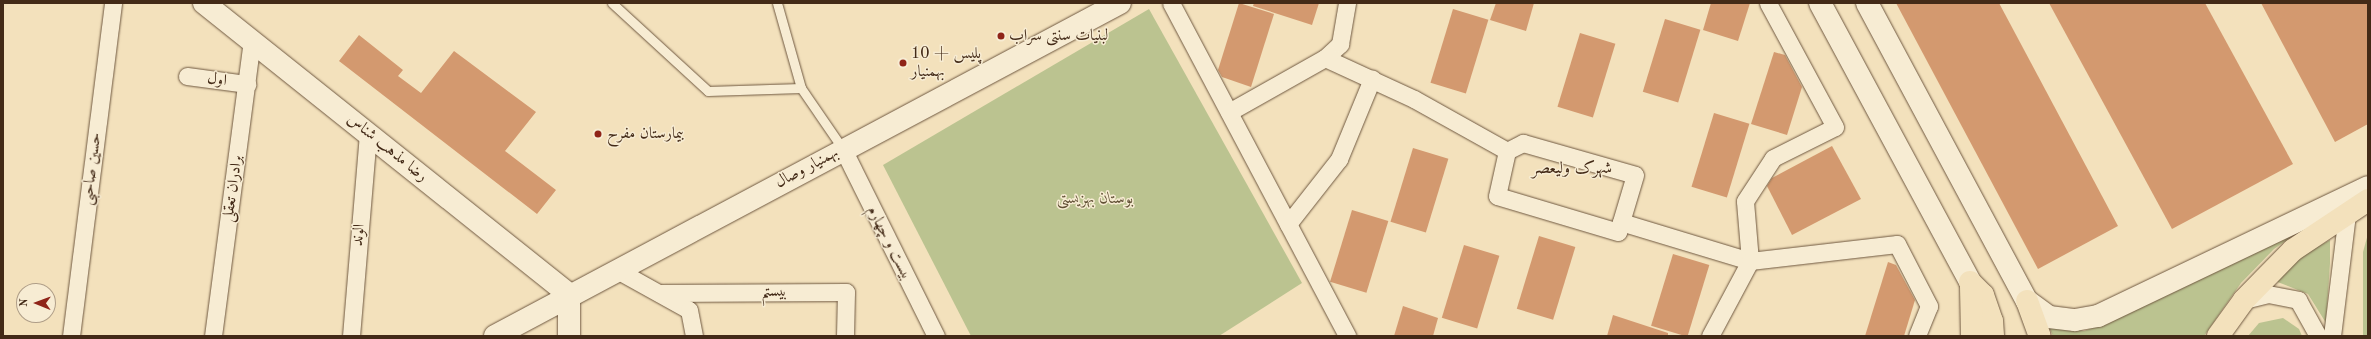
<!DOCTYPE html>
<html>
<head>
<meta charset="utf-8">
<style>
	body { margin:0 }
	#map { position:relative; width:2371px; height:339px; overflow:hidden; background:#f3e1bc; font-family:"Old Standard TT",Amiri,serif }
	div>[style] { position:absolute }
	.green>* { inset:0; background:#bbc390 }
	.building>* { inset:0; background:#d3996f; transform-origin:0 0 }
	.roads { filter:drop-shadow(0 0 1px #6f5840) drop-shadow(0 0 1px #6f5840) }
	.lane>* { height:9px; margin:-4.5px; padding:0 4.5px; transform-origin:4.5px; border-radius:4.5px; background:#f7ecd3 }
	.street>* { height:17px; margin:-8.5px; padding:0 8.5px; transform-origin:8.5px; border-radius:8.5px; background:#f7ecd3 }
	.secondary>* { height:22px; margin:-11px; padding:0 11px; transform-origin:11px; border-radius:11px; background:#f7ecd3 }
	.primary>* { height:22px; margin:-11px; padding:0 11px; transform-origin:11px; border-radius:11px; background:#f3e1bc }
	.dots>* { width:11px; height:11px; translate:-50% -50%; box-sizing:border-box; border:2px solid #f7ecd3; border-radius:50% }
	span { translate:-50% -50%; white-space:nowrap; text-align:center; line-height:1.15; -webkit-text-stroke:3px #f7ecd3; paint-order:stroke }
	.poi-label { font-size:16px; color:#432a17 }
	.left { translate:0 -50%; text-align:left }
	.street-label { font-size:16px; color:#432a17 }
	.park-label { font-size:16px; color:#615035; font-style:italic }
	.neighbourhood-label { font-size:17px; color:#432a17 }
	.frame { position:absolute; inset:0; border:4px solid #432a17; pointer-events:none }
	.north { position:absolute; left:16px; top:283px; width:40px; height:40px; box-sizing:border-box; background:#f7ecd3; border:1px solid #af9e88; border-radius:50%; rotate:271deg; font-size:11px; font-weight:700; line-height:16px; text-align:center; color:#432a17 }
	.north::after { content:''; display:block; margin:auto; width:14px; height:18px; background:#8f2418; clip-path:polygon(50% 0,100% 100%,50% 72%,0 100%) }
</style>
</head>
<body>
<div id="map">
	<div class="green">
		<div style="clip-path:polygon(1149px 9px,1302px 283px,1219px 336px,971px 336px,883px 165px)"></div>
		<div style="clip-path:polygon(2320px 217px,2274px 249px,2241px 283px,2204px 336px,2053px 336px,2048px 325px,2084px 331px,2108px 322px)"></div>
		<div style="clip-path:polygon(2368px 234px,2368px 336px,2363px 336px,2363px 252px)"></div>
		<div style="clip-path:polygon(2330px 240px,2330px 263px,2326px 323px,2308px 294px,2275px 281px,2304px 254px)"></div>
		<div style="clip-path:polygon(2283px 318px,2299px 329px,2302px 336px,2248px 336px,2259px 323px)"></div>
	</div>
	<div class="building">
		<div style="clip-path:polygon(1239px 3px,1274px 14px,1251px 87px,1222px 77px,1218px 70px)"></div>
		<div style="clip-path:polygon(1254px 3px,1319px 3px,1312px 25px,1253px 6px)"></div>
		<div style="clip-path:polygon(1496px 3px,1534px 3px,1526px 31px,1490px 20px)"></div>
		<div style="clip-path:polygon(1711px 3px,1750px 3px,1738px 41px,1703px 30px)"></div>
		<div style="clip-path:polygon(1896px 3px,1999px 3px,2118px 226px,2038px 269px)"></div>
		<div style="clip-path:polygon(2049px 3px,2205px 3px,2293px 164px,2172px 229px)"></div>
		<div style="clip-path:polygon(2261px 3px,2368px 3px,2368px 124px,2335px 142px)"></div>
		<div style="left:1453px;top:9px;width:37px;height:77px;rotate:17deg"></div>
		<div style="left:1665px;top:19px;width:37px;height:76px;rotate:17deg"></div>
		<div style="left:1580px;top:33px;width:37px;height:77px;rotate:17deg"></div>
		<div style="clip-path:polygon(359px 35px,403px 70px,398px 76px,421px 93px,454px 51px,536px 112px,505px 151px,556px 190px,537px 214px,339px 61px)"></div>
		<div style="clip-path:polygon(1774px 52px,1785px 55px,1802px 87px,1787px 135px,1751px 124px)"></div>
		<div style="left:1714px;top:113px;width:37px;height:77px;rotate:17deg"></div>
		<div style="clip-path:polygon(1832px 146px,1861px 199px,1792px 235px,1767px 186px,1772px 178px)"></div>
		<div style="left:1413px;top:148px;width:37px;height:77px;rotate:17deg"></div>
		<div style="left:1352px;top:210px;width:38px;height:75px;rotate:17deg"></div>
		<div style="left:1539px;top:236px;width:38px;height:76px;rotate:17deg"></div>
		<div style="left:1464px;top:245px;width:37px;height:76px;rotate:17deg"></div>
		<div style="left:1673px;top:254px;width:38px;height:75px;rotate:17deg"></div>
		<div style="clip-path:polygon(1888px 262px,1896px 265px,1915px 300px,1904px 336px,1865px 336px)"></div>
		<div style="clip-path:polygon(1403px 306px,1438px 318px,1433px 336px,1394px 336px)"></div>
		<div style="clip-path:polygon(1613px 315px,1668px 333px,1668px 336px,1607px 336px)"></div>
	</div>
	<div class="roads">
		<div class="lane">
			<div style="left:612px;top:3px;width:130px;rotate:42.5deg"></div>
			<div style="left:708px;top:91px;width:93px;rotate:-1.8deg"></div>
			<div style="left:777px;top:3px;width:88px;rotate:74.2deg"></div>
			<div style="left:801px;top:88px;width:74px;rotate:55.5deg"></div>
		</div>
		<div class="street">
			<div style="left:1171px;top:3px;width:377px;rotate:62.1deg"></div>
			<div style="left:1325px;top:58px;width:98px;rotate:24.7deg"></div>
			<div style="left:1414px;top:99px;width:107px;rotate:29.2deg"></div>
			<div style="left:187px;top:76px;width:61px;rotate:7.6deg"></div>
			<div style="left:1229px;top:112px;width:110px;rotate:-29.4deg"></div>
			<div style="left:1325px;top:58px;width:21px;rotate:-43deg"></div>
			<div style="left:1340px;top:44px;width:42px;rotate:-80.3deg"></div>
			<div style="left:1523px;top:143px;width:116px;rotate:15.9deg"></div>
			<div style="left:1635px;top:175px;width:59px;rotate:106.6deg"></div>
			<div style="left:1618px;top:232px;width:126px;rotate:-163.4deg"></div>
			<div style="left:1497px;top:196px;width:46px;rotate:-77.5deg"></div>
			<div style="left:1507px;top:151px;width:18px;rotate:-27deg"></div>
			<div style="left:843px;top:149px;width:209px;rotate:63.6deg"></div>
			<div style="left:1621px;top:222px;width:135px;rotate:16.8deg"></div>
			<div style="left:1750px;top:261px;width:60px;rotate:-94.8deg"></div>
			<div style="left:1745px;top:201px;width:51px;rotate:-56.9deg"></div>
			<div style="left:1773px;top:158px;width:69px;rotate:-26.6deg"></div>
			<div style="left:1835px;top:127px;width:141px;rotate:-118.4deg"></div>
			<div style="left:1288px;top:224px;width:83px;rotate:-51.9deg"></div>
			<div style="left:1339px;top:159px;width:87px;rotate:-67.6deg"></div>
			<div style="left:617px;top:270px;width:82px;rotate:29.1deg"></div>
			<div style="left:689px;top:310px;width:26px;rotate:79deg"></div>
			<div style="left:659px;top:293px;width:187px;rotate:-0.3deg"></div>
			<div style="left:846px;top:292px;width:44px;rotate:91.3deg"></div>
			<div style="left:2244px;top:300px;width:25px;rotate:-14deg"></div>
			<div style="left:2268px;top:294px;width:31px;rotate:11deg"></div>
			<div style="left:2298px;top:300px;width:41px;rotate:60.9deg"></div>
			<div style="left:71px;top:336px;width:336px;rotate:-82.8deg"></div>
			<div style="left:213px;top:336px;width:298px;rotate:-82.5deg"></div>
			<div style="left:351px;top:336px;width:204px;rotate:-85.2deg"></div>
			<div style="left:1710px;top:336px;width:85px;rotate:-61.9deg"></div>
			<div style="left:1750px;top:261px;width:148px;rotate:-6.6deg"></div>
			<div style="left:1897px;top:244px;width:70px;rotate:62.7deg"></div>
			<div style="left:1929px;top:306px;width:32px;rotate:112deg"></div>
			<div style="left:2332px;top:336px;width:123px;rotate:-83deg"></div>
		</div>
		<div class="secondary">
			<div style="left:204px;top:3px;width:467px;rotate:38.6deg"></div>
			<div style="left:569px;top:294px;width:42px;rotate:90deg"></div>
			<div style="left:1820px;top:3px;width:317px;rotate:61.7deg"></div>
			<div style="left:1867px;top:3px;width:338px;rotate:61.8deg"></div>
			<div style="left:2027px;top:301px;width:27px;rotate:36deg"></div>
			<div style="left:2049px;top:317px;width:26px;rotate:7deg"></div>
			<div style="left:2075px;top:320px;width:23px;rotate:-10deg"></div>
			<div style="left:2098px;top:316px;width:299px;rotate:-25.5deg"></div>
			<div style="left:495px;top:336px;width:708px;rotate:-28.05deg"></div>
		</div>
		<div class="primary">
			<div style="left:1970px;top:282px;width:18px;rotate:45deg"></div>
			<div style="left:1983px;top:295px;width:28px;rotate:71deg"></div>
			<div style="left:1992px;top:321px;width:15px;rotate:86deg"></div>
			<div style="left:1971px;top:287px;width:49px;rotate:88.8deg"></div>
			<div style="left:2027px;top:301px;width:37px;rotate:70deg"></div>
			<div style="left:2218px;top:336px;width:44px;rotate:-54.2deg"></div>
			<div style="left:2244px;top:300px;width:70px;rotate:-45.6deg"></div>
			<div style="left:2293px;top:250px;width:90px;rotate:-33.7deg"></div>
		</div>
	</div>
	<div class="dots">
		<div style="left:1001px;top:36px;background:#8f2418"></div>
		<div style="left:903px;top:63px;background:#8f2418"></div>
		<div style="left:598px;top:134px;background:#8f2418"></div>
	</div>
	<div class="poi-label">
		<span class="left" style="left:1009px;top:36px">لبنیات سنتی سراب</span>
		<span class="left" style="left:911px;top:63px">پلیس + 10<br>بهمنیار</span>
		<span class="left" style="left:607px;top:134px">بیمارستان مفرح</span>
	</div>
	<div class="street-label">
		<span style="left:217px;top:80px;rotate:8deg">اول</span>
		<span style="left:387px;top:148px;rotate:39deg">رضا مذهب شناس</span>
		<span style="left:807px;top:168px;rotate:-28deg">بهمنیار وصال</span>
		<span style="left:92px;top:169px;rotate:-83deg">حسین صاحبی</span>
		<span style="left:233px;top:189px;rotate:-82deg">برادران تعقلی</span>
		<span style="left:359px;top:235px;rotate:-85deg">الوند</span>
		<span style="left:889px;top:243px;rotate:63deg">بیست و چهارم</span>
		<span style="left:774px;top:292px;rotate:-1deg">بیستم</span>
	</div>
	<div class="park-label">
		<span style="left:1095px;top:199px">بوستان بهزیستی</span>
	</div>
	<div class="neighbourhood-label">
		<span style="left:1572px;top:169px">شهرک ولیعصر</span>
	</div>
	<div class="frame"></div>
	<div class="north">N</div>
</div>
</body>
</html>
